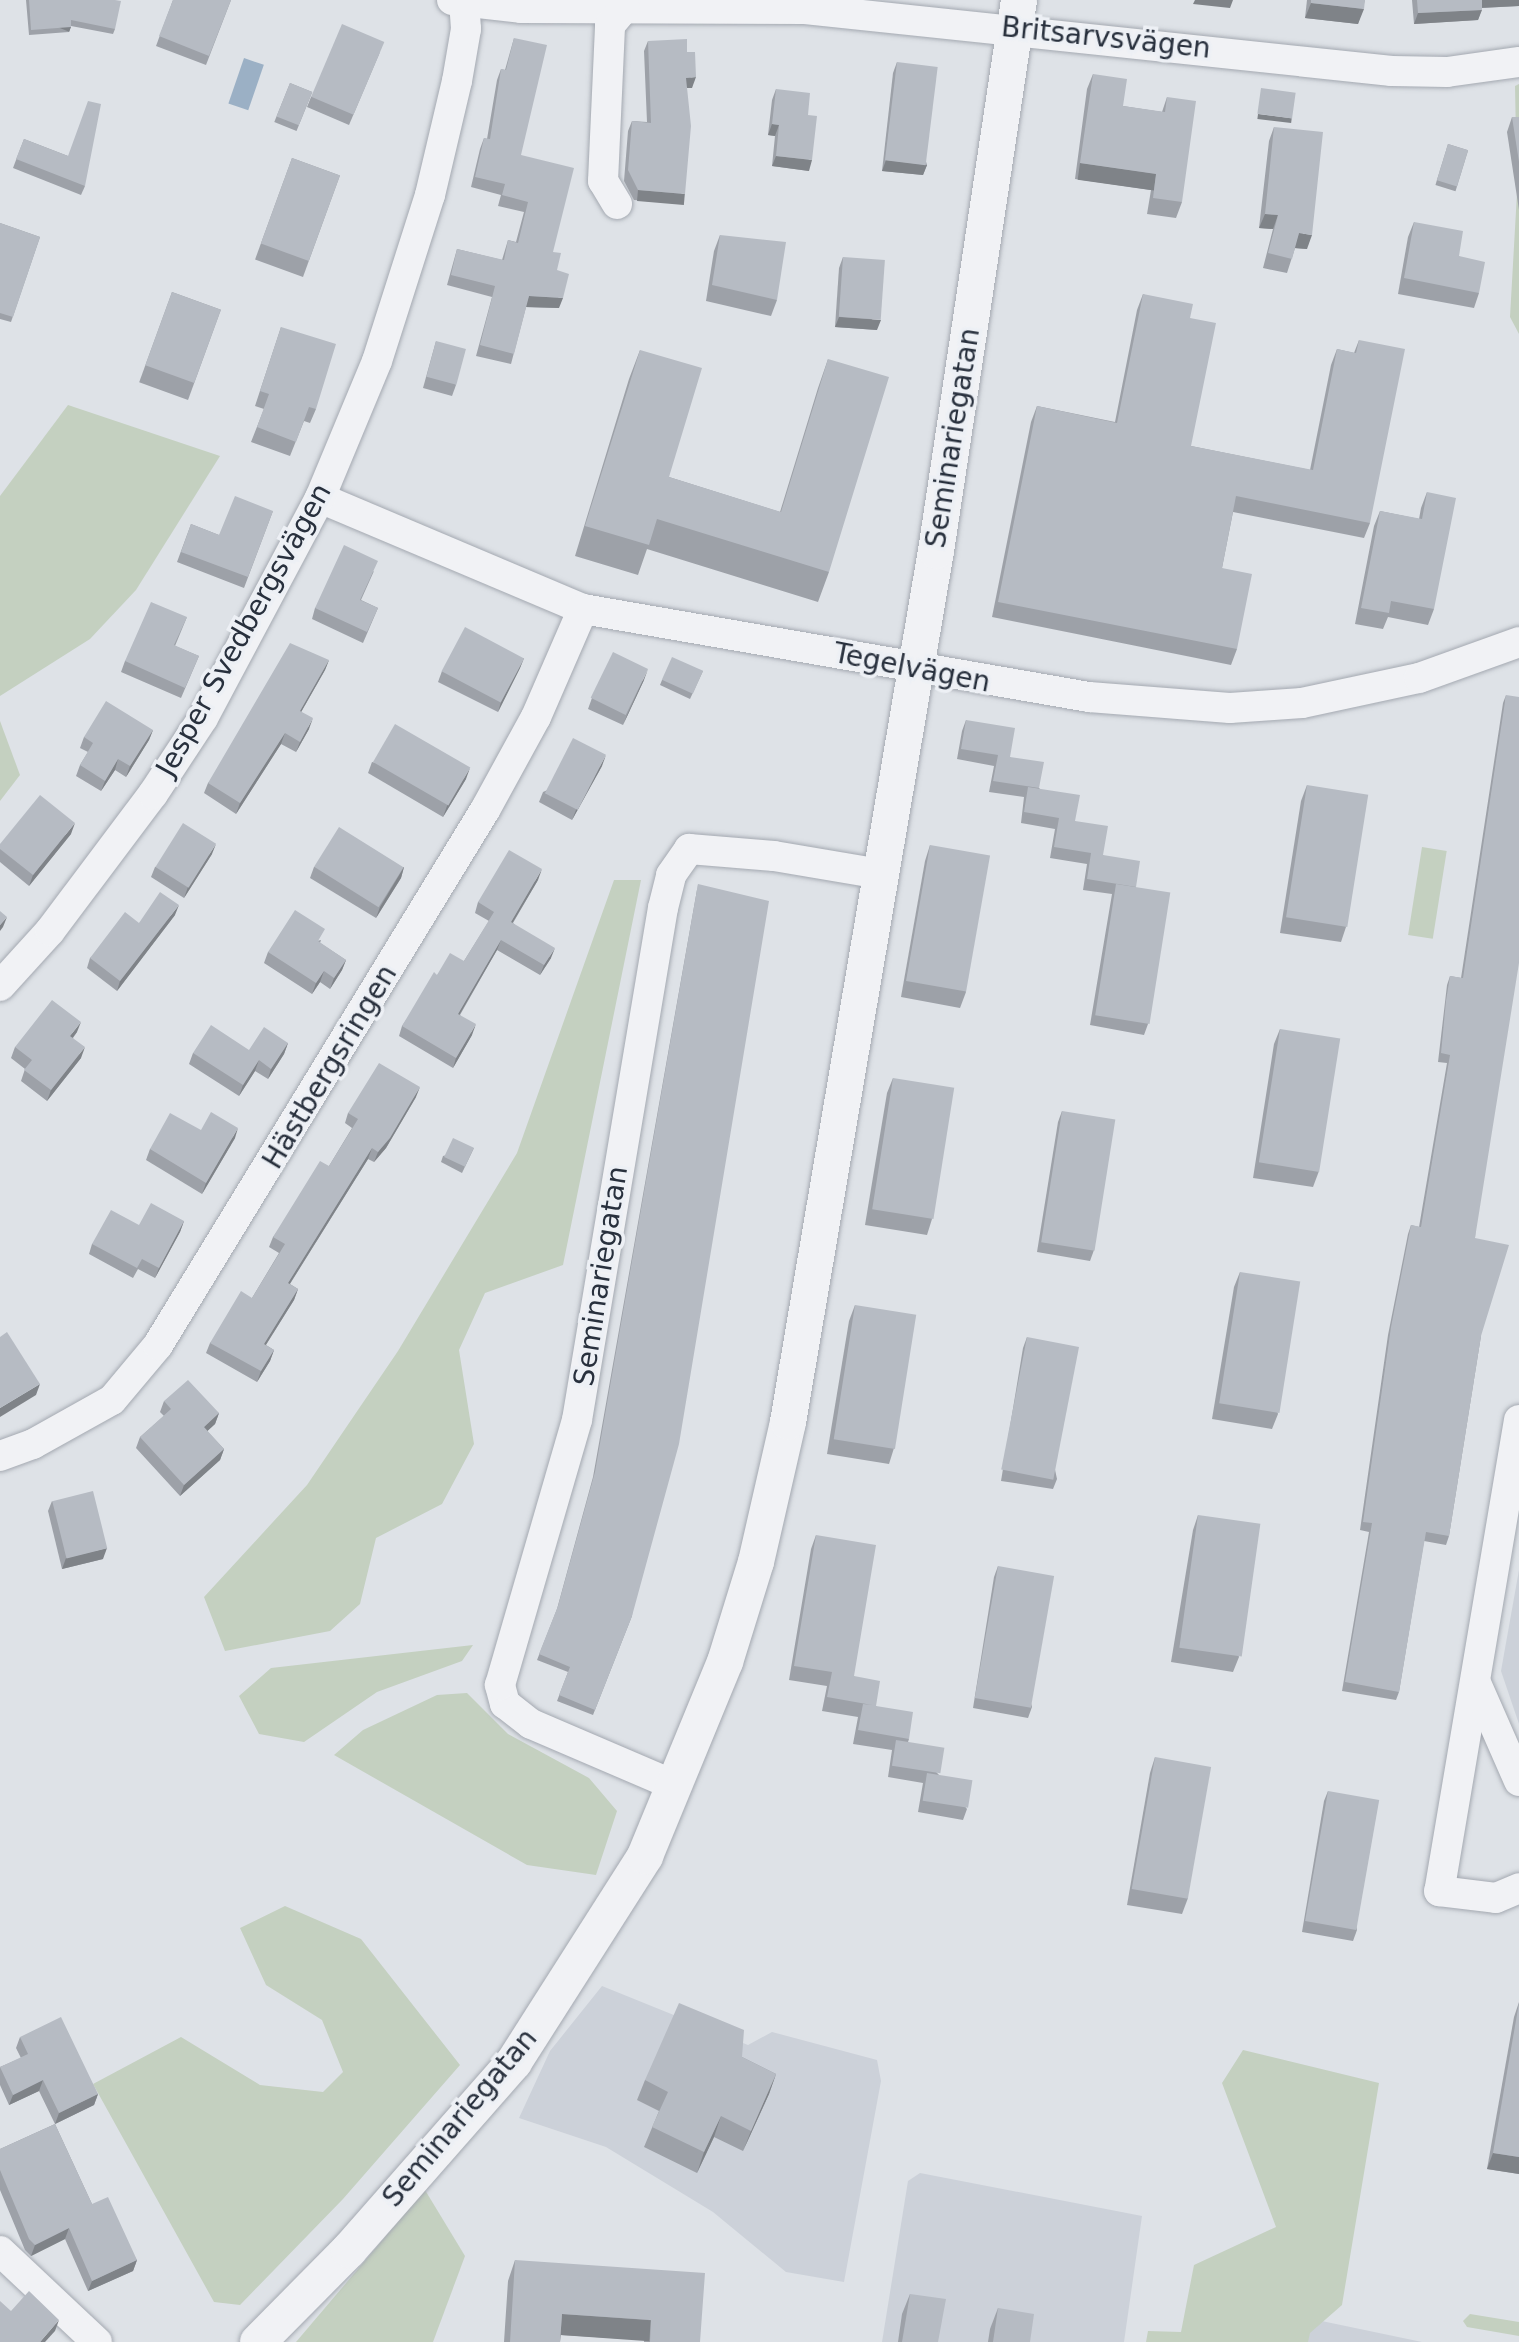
<!DOCTYPE html>
<html>
<head>
<meta charset="utf-8">
<style>
	body { margin:0 }
	#map { position:relative; width:1519px; height:2342px; overflow:hidden; background:#dee2e7; font-family:"DejaVu Sans",sans-serif }
	div>[style] { position:absolute }
	.built>* { inset:0; background:#ccd1d9 }
	.green>* { inset:0; background:#c4d0c0; transform-origin:0 0 }
	.water>* { inset:0; background:#9bb0c5; transform-origin:0 0 }
	.roads { filter:drop-shadow(0 0 2px #a4a9b1) drop-shadow(0 0 2px #a4a9b1) }
	.minor>* { height:30px; margin:-15px; padding:0 15px; transform-origin:15px; border-radius:15px; background:#f1f2f5 }
	.tertiary>* { height:36px; margin:-18px; padding:0 18px; transform-origin:18px; border-radius:18px; background:#f1f2f5 }
	.wall>* { inset:0; background:#9da1a8; transform-origin:0 0 }
	.shaded-wall>* { inset:0; background:#7f8388; transform-origin:0 0 }
	.building>* { inset:0; background:#b6bbc3; transform-origin:0 0 }
	span { translate:-50% -50%; white-space:nowrap; text-align:center; line-height:1.15; -webkit-text-stroke:7px #edf0f5; paint-order:stroke }
	.street-label { font-size:28px; color:#28303d }
</style>
</head>
<body>
<div id="map">
	<div class="built">
		<div style="clip-path:polygon(1519px 1570px,1519px 1724px,1501px 1671px)"></div>
		<div style="clip-path:polygon(602px 1986px,748px 2045px,772px 2032px,877px 2060px,881px 2081px,844px 2282px,786px 2272px,713px 2212px,606px 2147px,519px 2118px,550px 2051px)"></div>
		<div style="clip-path:polygon(920px 2173px,1142px 2216px,1124px 2342px,882px 2342px,908px 2181px)"></div>
		<div style="clip-path:polygon(1293px 2315px,1422px 2342px,1295px 2342px)"></div>
	</div>
	<div class="green">
		<div style="clip-path:polygon(1519px 84px,1519px 334px,1510px 317px,1517px 193px,1515px 86px)"></div>
		<div style="clip-path:polygon(68px 405px,220px 456px,136px 590px,90px 639px,0 696px,0 496px)"></div>
		<div style="clip-path:polygon(0 721px,20px 775px,0 801px)"></div>
		<div style="left:1422px;top:847px;width:25px;height:89px;rotate:9deg"></div>
		<div style="clip-path:polygon(614px 880px,641px 880px,563px 1265px,485px 1293px,459px 1350px,474px 1444px,442px 1504px,376px 1538px,360px 1604px,330px 1631px,225px 1651px,204px 1597px,307px 1485px,398px 1351px,517px 1153px)"></div>
		<div style="clip-path:polygon(473px 1645px,462px 1661px,377px 1692px,304px 1742px,259px 1734px,239px 1696px,271px 1668px)"></div>
		<div style="clip-path:polygon(467px 1693px,508px 1734px,589px 1778px,617px 1811px,596px 1875px,527px 1865px,334px 1755px,363px 1730px,437px 1695px)"></div>
		<div style="clip-path:polygon(285px 1906px,361px 1939px,460px 2065px,343px 2199px,240px 2305px,214px 2302px,93px 2084px,181px 2037px,260px 2085px,323px 2092px,343px 2072px,322px 2020px,266px 1985px,240px 1928px)"></div>
		<div style="clip-path:polygon(1243px 2050px,1379px 2083px,1342px 2305px,1310px 2333px,1308px 2342px,1146px 2342px,1148px 2331px,1181px 2332px,1194px 2265px,1276px 2227px,1222px 2083px)"></div>
		<div style="clip-path:polygon(425px 2190px,465px 2256px,433px 2342px,296px 2342px)"></div>
		<div style="clip-path:polygon(1470px 2314px,1519px 2322px,1519px 2336px,1467px 2327px,1463px 2321px)"></div>
	</div>
	<div class="water">
		<div style="left:244px;top:58px;width:21px;height:48px;rotate:19deg"></div>
	</div>
	<div class="roads">
		<div class="minor">
			<div style="left:452px;top:0;width:69px;rotate:6.6deg"></div>
			<div style="left:521px;top:8px;width:284px;rotate:0.2deg"></div>
			<div style="left:805px;top:9px;width:590px;rotate:6.03deg"></div>
			<div style="left:1392px;top:71px;width:55px;rotate:1deg"></div>
			<div style="left:1447px;top:72px;width:73px;rotate:-7.9deg"></div>
			<div style="left:617px;top:204px;width:27px;rotate:-121deg"></div>
			<div style="left:603px;top:181px;width:156px;rotate:-87.4deg"></div>
			<div style="left:610px;top:25px;width:23px;rotate:-50deg"></div>
			<div style="left:320px;top:498px;width:285px;rotate:22.9deg"></div>
			<div style="left:583px;top:609px;width:514px;rotate:9.87deg"></div>
			<div style="left:1089px;top:697px;width:141px;rotate:4.5deg"></div>
			<div style="left:1230px;top:708px;width:72px;rotate:-4deg"></div>
			<div style="left:1302px;top:703px;width:120px;rotate:-12.1deg"></div>
			<div style="left:1419px;top:678px;width:106px;rotate:-19.8deg"></div>
			<div style="left:0;top:986px;width:74px;rotate:-47.7deg"></div>
			<div style="left:50px;top:931px;width:171px;rotate:-53.1deg"></div>
			<div style="left:153px;top:794px;width:91px;rotate:-56.7deg"></div>
			<div style="left:203px;top:718px;width:249px;rotate:-62deg"></div>
			<div style="left:320px;top:498px;width:148px;rotate:-67.4deg"></div>
			<div style="left:377px;top:361px;width:174px;rotate:-72.3deg"></div>
			<div style="left:430px;top:195px;width:117px;rotate:-76.7deg"></div>
			<div style="left:457px;top:81px;width:53px;rotate:-80.2deg"></div>
			<div style="left:466px;top:29px;width:29px;rotate:-94deg"></div>
			<div style="left:1519px;top:1420px;width:478px;rotate:99.6deg"></div>
			<div style="left:1439px;top:1891px;width:57px;rotate:7deg"></div>
			<div style="left:1496px;top:1898px;width:25px;rotate:-23deg"></div>
			<div style="left:0;top:1456px;width:35px;rotate:-20deg"></div>
			<div style="left:33px;top:1444px;width:90px;rotate:-29.1deg"></div>
			<div style="left:112px;top:1400px;width:72px;rotate:-50.1deg"></div>
			<div style="left:158px;top:1345px;width:627px;rotate:-58.57deg"></div>
			<div style="left:485px;top:810px;width:106px;rotate:-61.3deg"></div>
			<div style="left:536px;top:717px;width:118px;rotate:-66.5deg"></div>
			<div style="left:1476px;top:1683px;width:107px;rotate:66.3deg"></div>
			<div style="left:676px;top:1786px;width:158px;rotate:-156.8deg"></div>
			<div style="left:531px;top:1724px;width:33px;rotate:-142deg"></div>
			<div style="left:505px;top:1704px;width:20px;rotate:-105deg"></div>
			<div style="left:500px;top:1685px;width:276px;rotate:-73.8deg"></div>
			<div style="left:577px;top:1420px;width:519px;rotate:-80.47deg"></div>
			<div style="left:663px;top:908px;width:34px;rotate:-76deg"></div>
			<div style="left:671px;top:875px;width:32px;rotate:-55deg"></div>
			<div style="left:689px;top:849px;width:85px;rotate:4.7deg"></div>
			<div style="left:774px;top:856px;width:108px;rotate:9.6deg"></div>
			<div style="left:0;top:2251px;width:133px;rotate:43.2deg"></div>
		</div>
		<div class="tertiary">
			<div style="left:258px;top:2342px;width:129px;rotate:-45.3deg"></div>
			<div style="left:349px;top:2250px;width:250px;rotate:-48.7deg"></div>
			<div style="left:514px;top:2062px;width:244px;rotate:-57.5deg"></div>
			<div style="left:645px;top:1856px;width:210px;rotate:-67.6deg"></div>
			<div style="left:725px;top:1662px;width:105px;rotate:-72.8deg"></div>
			<div style="left:756px;top:1562px;width:144px;rotate:-77.1deg"></div>
			<div style="left:788px;top:1422px;width:883px;rotate:-80.36deg"></div>
			<div style="left:936px;top:551px;width:557px;rotate:-81.43deg"></div>
		</div>
	</div>
	<div class="wall">
		<div style="clip-path:polygon(26px 0,115px 0,115px 29px,113px 34px,71px 26px,69px 32px,29px 35px)"></div>
		<div style="clip-path:polygon(173px 0,231px 0,206px 65px,156px 46px)"></div>
		<div style="clip-path:polygon(1307px 0,1365px 0,1358px 24px,1305px 18px)"></div>
		<div style="clip-path:polygon(1412px 0,1519px 0,1519px 6px,1482px 8px,1478px 20px,1414px 24px)"></div>
		<div style="clip-path:polygon(514px 38px,521px 155px,553px 252px,557px 270px,559px 308px,526px 307px,511px 364px,476px 356px,492px 297px,447px 285px,457px 249px,502px 260px,508px 240px,516px 242px,524px 212px,498px 206px,501px 195px,471px 187px,480px 149px,484px 138px,487px 139px,497px 80px,501px 69px,505px 70px)"></div>
		<div style="clip-path:polygon(648px 41px,687px 52px,692px 88px,687px 88px,681px 204px,634px 200px,624px 181px,628px 131px,632px 121px,647px 122px,644px 51px)"></div>
		<div style="clip-path:polygon(380px 52px,349px 125px,307px 107px,311px 97px)"></div>
		<div style="clip-path:polygon(897px 62px,927px 165px,923px 175px,882px 171px,893px 73px)"></div>
		<div style="clip-path:polygon(1093px 74px,1123px 106px,1162px 112px,1167px 97px,1182px 202px,1176px 218px,1147px 214px,1151px 190px,1075px 179px,1087px 89px)"></div>
		<div style="left:290px;top:83px;width:24px;height:42px;rotate:22deg"></div>
		<div style="clip-path:polygon(776px 89px,808px 115px,809px 171px,772px 166px,775px 136px,768px 135px,772px 100px)"></div>
		<div style="clip-path:polygon(1512px 117px,1519px 117px,1519px 210px,1507px 132px)"></div>
		<div style="clip-path:polygon(1274px 127px,1307px 249px,1295px 248px,1287px 273px,1263px 268px,1273px 229px,1259px 228px,1269px 141px)"></div>
		<div style="clip-path:polygon(24px 139px,68px 156px,85px 186px,81px 195px,13px 168px)"></div>
		<div style="left:1448px;top:144px;width:21px;height:43px;rotate:17deg"></div>
		<div style="left:292px;top:158px;width:51px;height:108px;rotate:20deg"></div>
		<div style="clip-path:polygon(1414px 222px,1459px 256px,1479px 293px,1474px 308px,1398px 294px,1408px 237px)"></div>
		<div style="clip-path:polygon(0 223px,40px 237px,11px 322px,0 319px)"></div>
		<div style="clip-path:polygon(720px 235px,777px 300px,771px 316px,706px 301px,714px 251px)"></div>
		<div style="clip-path:polygon(843px 257px,877px 330px,835px 327px,839px 268px)"></div>
		<div style="left:172px;top:292px;width:52px;height:96px;rotate:20deg"></div>
		<div style="clip-path:polygon(1143px 294px,1190px 318px,1191px 446px,1310px 470px,1331px 365px,1337px 349px,1354px 353px,1359px 340px,1370px 523px,1364px 538px,1233px 512px,1222px 568px,1237px 649px,1231px 665px,992px 617px,1031px 422px,1037px 406px,1115px 422px,1137px 310px)"></div>
		<div style="clip-path:polygon(281px 327px,316px 409px,310px 423px,304px 421px,290px 456px,251px 442px,264px 409px,255px 406px)"></div>
		<div style="clip-path:polygon(436px 341px,456px 385px,452px 396px,423px 388px)"></div>
		<div style="clip-path:polygon(640px 350px,669px 477px,780px 512px,818px 388px,828px 359px,829px 572px,818px 602px,647px 549px,638px 575px,575px 556px,629px 379px)"></div>
		<div style="clip-path:polygon(1427px 492px,1434px 609px,1428px 625px,1388px 617px,1383px 629px,1355px 624px,1374px 526px,1380px 511px,1419px 519px,1421px 508px)"></div>
		<div style="clip-path:polygon(273px 511px,244px 588px,177px 562px,191px 524px,219px 535px)"></div>
		<div style="clip-path:polygon(374px 571px,361px 600px,378px 608px,363px 643px,312px 619px,315px 608px)"></div>
		<div style="clip-path:polygon(187px 617px,175px 646px,199px 656px,181px 698px,121px 672px,125px 661px)"></div>
		<div style="clip-path:polygon(524px 658px,520px 668px,498px 712px,438px 682px,442px 671px)"></div>
		<div style="clip-path:polygon(329px 660px,325px 670px,301px 712px,309px 729px,296px 752px,281px 744px,236px 814px,204px 793px,208px 783px)"></div>
		<div style="clip-path:polygon(703px 671px,690px 699px,660px 685px,662px 680px)"></div>
		<div style="clip-path:polygon(644px 680px,623px 725px,588px 709px,592px 698px)"></div>
		<div style="clip-path:polygon(1506px 695px,1475px 1238px,1481px 1336px,1449px 1536px,1446px 1545px,1424px 1541px,1399px 1692px,1396px 1700px,1342px 1691px,1369px 1532px,1360px 1530px,1388px 1335px,1408px 1234px,1411px 1225px,1419px 1227px,1447px 1063px,1438px 1062px,1447px 985px,1450px 976px,1461px 978px,1503px 703px)"></div>
		<div style="clip-path:polygon(966px 720px,1010px 757px,1039px 788px,1075px 821px,1103px 855px,1136px 887px,1148px 1024px,1144px 1035px,1090px 1025px,1112px 894px,1083px 890px,1087px 864px,1050px 858px,1055px 829px,1021px 823px,1024px 797px,989px 792px,994px 766px,957px 759px,962px 731px)"></div>
		<div style="clip-path:polygon(153px 730px,149px 740px,126px 777px,115px 770px,101px 791px,76px 776px,80px 765px,88px 752px,80px 748px,84px 737px)"></div>
		<div style="clip-path:polygon(372px 762px,466px 779px,443px 817px,368px 773px)"></div>
		<div style="clip-path:polygon(602px 766px,572px 820px,539px 802px,543px 792px)"></div>
		<div style="clip-path:polygon(1307px 785px,1346px 927px,1341px 942px,1280px 933px,1301px 801px)"></div>
		<div style="clip-path:polygon(71px 834px,29px 886px,0 862px,0 844px)"></div>
		<div style="clip-path:polygon(930px 845px,966px 992px,960px 1008px,901px 997px,925px 861px)"></div>
		<div style="clip-path:polygon(212px 854px,184px 898px,151px 877px,155px 867px)"></div>
		<div style="clip-path:polygon(314px 867px,404px 867px,401px 878px,376px 918px,310px 878px)"></div>
		<div style="clip-path:polygon(538px 880px,513px 923px,551px 958px,540px 975px,497px 950px,460px 1015px,472px 1035px,453px 1068px,399px 1036px,402px 1026px,437px 975px,464px 961px,489px 921px,475px 913px,478px 902px)"></div>
		<div style="clip-path:polygon(698px 884px,632px 1616px,593px 1715px,557px 1701px,568px 1672px,537px 1660px,557px 1609px,593px 1477px)"></div>
		<div style="clip-path:polygon(175px 915px,117px 991px,87px 968px,90px 958px,139px 923px)"></div>
		<div style="clip-path:polygon(321px 940px,320px 943px,346px 960px,342px 970px,330px 989px,320px 982px,312px 994px,264px 963px,268px 952px)"></div>
		<div style="clip-path:polygon(1280px 1029px,1319px 1171px,1313px 1187px,1253px 1178px,1274px 1044px)"></div>
		<div style="clip-path:polygon(77px 1032px,73px 1038px,81px 1058px,47px 1101px,21px 1081px,25px 1069px,11px 1058px,15px 1047px)"></div>
		<div style="clip-path:polygon(288px 1043px,284px 1054px,268px 1079px,255px 1071px,239px 1096px,189px 1064px,193px 1053px,249px 1050px)"></div>
		<div style="clip-path:polygon(893px 1078px,932px 1219px,927px 1235px,865px 1225px,887px 1093px)"></div>
		<div style="clip-path:polygon(416px 1097px,386px 1148px,374px 1162px,368px 1159px,290px 1284px,298px 1289px,294px 1300px,266px 1345px,274px 1350px,270px 1361px,257px 1382px,206px 1353px,210px 1343px,252px 1298px,279px 1253px,269px 1247px,273px 1237px,329px 1166px,352px 1128px,345px 1123px,348px 1113px)"></div>
		<div style="clip-path:polygon(1062px 1111px,1094px 1250px,1090px 1261px,1037px 1252px,1058px 1122px)"></div>
		<div style="clip-path:polygon(201px 1130px,235px 1138px,202px 1194px,146px 1160px,150px 1149px)"></div>
		<div style="clip-path:polygon(474px 1148px,462px 1173px,441px 1162px,443px 1156px)"></div>
		<div style="clip-path:polygon(184px 1221px,180px 1232px,155px 1278px,138px 1269px,133px 1278px,89px 1254px,92px 1244px,139px 1225px)"></div>
		<div style="clip-path:polygon(1240px 1272px,1278px 1414px,1272px 1429px,1212px 1419px,1234px 1287px)"></div>
		<div style="clip-path:polygon(855px 1305px,894px 1448px,889px 1464px,827px 1454px,849px 1321px)"></div>
		<div style="clip-path:polygon(1027px 1337px,1057px 1479px,1053px 1489px,1001px 1481px,1023px 1348px)"></div>
		<div style="clip-path:polygon(164px 1401px,219px 1413px,215px 1424px,207px 1431px,224px 1449px,220px 1460px,180px 1496px,136px 1448px,140px 1437px,164px 1416px,160px 1412px)"></div>
		<div style="clip-path:polygon(52px 1501px,103px 1559px,62px 1569px,48px 1511px)"></div>
		<div style="clip-path:polygon(1198px 1515px,1239px 1657px,1233px 1672px,1171px 1662px,1193px 1530px)"></div>
		<div style="clip-path:polygon(816px 1535px,854px 1676px,876px 1706px,909px 1739px,908px 1742px,939px 1775px,967px 1809px,963px 1820px,918px 1812px,923px 1783px,888px 1777px,892px 1750px,853px 1744px,858px 1717px,822px 1711px,827px 1686px,789px 1680px,811px 1549px)"></div>
		<div style="clip-path:polygon(998px 1566px,1032px 1707px,1028px 1718px,973px 1708px,994px 1577px)"></div>
		<div style="clip-path:polygon(1155px 1757px,1188px 1898px,1182px 1914px,1127px 1905px,1150px 1773px)"></div>
		<div style="clip-path:polygon(1328px 1791px,1357px 1930px,1353px 1941px,1302px 1932px,1324px 1801px)"></div>
		<div style="clip-path:polygon(1519px 2002px,1519px 2174px,1487px 2169px,1514px 2017px)"></div>
		<div style="clip-path:polygon(20px 2037px,98px 2094px,94px 2105px,55px 2124px,92px 2204px,137px 2260px,133px 2271px,88px 2291px,65px 2239px,31px 2256px,25px 2250px,0 2190px,0 2149px,55px 2124px,39px 2091px,9px 2105px,0 2085px,0 2067px,21px 2058px,16px 2048px)"></div>
		<div style="clip-path:polygon(742px 2057px,776px 2074px,769px 2094px,743px 2151px,714px 2137px,697px 2173px,644px 2147px,659px 2111px,637px 2100px,645px 2080px)"></div>
		<div style="clip-path:polygon(515px 2260px,700px 2342px,644px 2342px,644px 2340px,561px 2335px,560px 2342px,504px 2342px,508px 2281px)"></div>
		<div style="clip-path:polygon(910px 2294px,938px 2342px,898px 2342px,902px 2314px)"></div>
		<div style="clip-path:polygon(998px 2308px,1030px 2342px,988px 2342px,990px 2329px)"></div>
	</div>
	<div class="shaded-wall">
		<div style="clip-path:polygon(1195px 0,1233px 0,1230px 8px,1193px 4px)"></div>
		<div style="clip-path:polygon(1481px 0,1519px 0,1519px 6px,1478px 8px)"></div>
		<div style="clip-path:polygon(1311px 3px,1364px 9px,1358px 24px,1305px 18px)"></div>
		<div style="clip-path:polygon(1482px 10px,1478px 20px,1414px 24px,1418px 13px)"></div>
		<div style="left:71px;top:27px;width:5px;height:40px;rotate:112deg"></div>
		<div style="clip-path:polygon(696px 77px,692px 88px,683px 88px,686px 78px)"></div>
		<div style="left:1258px;top:114px;width:34px;height:5px;rotate:7deg"></div>
		<div style="clip-path:polygon(772px 124px,779px 125px,775px 136px,768px 135px)"></div>
		<div style="clip-path:polygon(776px 156px,812px 160px,809px 171px,772px 166px)"></div>
		<div style="clip-path:polygon(886px 160px,927px 165px,923px 175px,882px 171px)"></div>
		<div style="left:1080px;top:163px;width:77px;height:17px;rotate:8deg"></div>
		<div style="left:638px;top:190px;width:47px;height:11px;rotate:5deg"></div>
		<div style="clip-path:polygon(1265px 214px,1278px 215px,1273px 229px,1259px 228px)"></div>
		<div style="clip-path:polygon(1299px 233px,1312px 235px,1307px 249px,1294px 248px)"></div>
		<div style="clip-path:polygon(529px 296px,563px 298px,559px 308px,525px 307px)"></div>
		<div style="clip-path:polygon(839px 317px,881px 320px,877px 330px,835px 327px)"></div>
		<div style="clip-path:polygon(524px 658px,520px 668px,498px 712px,501px 702px)"></div>
		<div style="clip-path:polygon(329px 660px,325px 670px,296px 721px,300px 711px)"></div>
		<div style="clip-path:polygon(648px 669px,644px 680px,623px 725px,627px 715px)"></div>
		<div style="clip-path:polygon(313px 718px,309px 729px,296px 752px,300px 742px)"></div>
		<div style="clip-path:polygon(153px 730px,149px 740px,126px 777px,130px 766px)"></div>
		<div style="clip-path:polygon(285px 733px,281px 744px,236px 814px,240px 803px)"></div>
		<div style="clip-path:polygon(606px 755px,602px 766px,572px 820px,576px 810px)"></div>
		<div style="clip-path:polygon(118px 759px,115px 770px,101px 791px,105px 781px)"></div>
		<div style="clip-path:polygon(470px 768px,466px 779px,443px 817px,447px 806px)"></div>
		<div style="clip-path:polygon(75px 823px,71px 834px,29px 886px,33px 875px)"></div>
		<div style="clip-path:polygon(216px 844px,212px 854px,184px 898px,188px 887px)"></div>
		<div style="clip-path:polygon(404px 867px,401px 878px,376px 918px,380px 907px)"></div>
		<div style="clip-path:polygon(542px 869px,538px 880px,507px 932px,511px 922px)"></div>
		<div style="clip-path:polygon(179px 905px,175px 915px,117px 991px,120px 981px)"></div>
		<div style="clip-path:polygon(7px 917px,3px 927px,0 931px,0 925px)"></div>
		<div style="clip-path:polygon(501px 940px,497px 950px,454px 1024px,458px 1014px)"></div>
		<div style="clip-path:polygon(555px 948px,551px 958px,540px 975px,544px 965px)"></div>
		<div style="clip-path:polygon(346px 960px,342px 970px,330px 989px,334px 978px)"></div>
		<div style="clip-path:polygon(324px 971px,320px 982px,312px 994px,316px 983px)"></div>
		<div style="clip-path:polygon(81px 1022px,77px 1032px,66px 1046px,70px 1036px)"></div>
		<div style="clip-path:polygon(476px 1024px,472px 1035px,453px 1068px,456px 1058px)"></div>
		<div style="clip-path:polygon(288px 1043px,284px 1054px,268px 1079px,271px 1069px)"></div>
		<div style="clip-path:polygon(85px 1047px,81px 1058px,47px 1101px,51px 1090px)"></div>
		<div style="clip-path:polygon(259px 1060px,255px 1071px,239px 1096px,243px 1085px)"></div>
		<div style="clip-path:polygon(420px 1087px,416px 1097px,386px 1148px,374px 1162px,378px 1152px)"></div>
		<div style="clip-path:polygon(238px 1128px,235px 1138px,202px 1194px,206px 1183px)"></div>
		<div style="clip-path:polygon(372px 1148px,368px 1159px,284px 1293px,288px 1283px)"></div>
		<div style="clip-path:polygon(184px 1221px,180px 1232px,155px 1278px,159px 1268px)"></div>
		<div style="clip-path:polygon(298px 1289px,294px 1300px,260px 1354px,264px 1344px)"></div>
		<div style="clip-path:polygon(274px 1350px,270px 1361px,257px 1382px,261px 1371px)"></div>
		<div style="clip-path:polygon(40px 1384px,36px 1395px,0 1417px,0 1408px)"></div>
		<div style="clip-path:polygon(219px 1413px,215px 1424px,200px 1438px,204px 1427px)"></div>
		<div style="clip-path:polygon(224px 1449px,220px 1460px,180px 1496px,184px 1485px)"></div>
		<div style="clip-path:polygon(107px 1548px,103px 1559px,62px 1569px,66px 1558px)"></div>
		<div style="clip-path:polygon(776px 2074px,769px 2094px,743px 2151px,751px 2131px)"></div>
		<div style="clip-path:polygon(43px 2080px,39px 2091px,9px 2105px,13px 2095px)"></div>
		<div style="clip-path:polygon(98px 2094px,94px 2105px,55px 2124px,59px 2113px)"></div>
		<div style="clip-path:polygon(721px 2116px,714px 2137px,697px 2173px,704px 2152px)"></div>
		<div style="clip-path:polygon(1493px 2153px,1519px 2157px,1519px 2174px,1487px 2169px)"></div>
		<div style="clip-path:polygon(69px 2228px,65px 2239px,31px 2256px,35px 2245px)"></div>
		<div style="clip-path:polygon(137px 2260px,133px 2271px,88px 2291px,92px 2281px)"></div>
		<div style="left:562px;top:2314px;width:89px;height:21px;rotate:4deg"></div>
		<div style="clip-path:polygon(59px 2320px,55px 2331px,45px 2342px,40px 2342px)"></div>
	</div>
	<div class="building">
		<div style="clip-path:polygon(29px 0,115px 0,121px 1px,115px 29px,71px 20px,71px 27px,31px 30px)"></div>
		<div style="clip-path:polygon(173px 0,231px 0,209px 56px,159px 36px)"></div>
		<div style="clip-path:polygon(1311px 0,1365px 0,1364px 9px,1311px 3px)"></div>
		<div style="clip-path:polygon(1417px 0,1482px 0,1482px 10px,1418px 13px)"></div>
		<div style="left:342px;top:24px;width:46px;height:79px;rotate:23deg"></div>
		<div style="clip-path:polygon(514px 38px,547px 45px,521px 155px,574px 168px,553px 252px,561px 253px,557px 270px,569px 274px,563px 298px,529px 296px,514px 354px,480px 345px,495px 286px,451px 275px,457px 249px,504px 260px,508px 240px,518px 243px,528px 202px,502px 195px,505px 184px,475px 177px,484px 138px,490px 139px,501px 69px,506px 70px)"></div>
		<div style="clip-path:polygon(687px 39px,687px 52px,695px 52px,696px 77px,686px 78px,691px 126px,685px 194px,638px 190px,628px 170px,632px 121px,651px 123px,648px 41px)"></div>
		<div style="left:897px;top:62px;width:41px;height:99px;rotate:7deg"></div>
		<div style="clip-path:polygon(1093px 74px,1127px 79px,1123px 106px,1165px 112px,1167px 97px,1196px 101px,1182px 202px,1153px 198px,1156px 174px,1080px 163px)"></div>
		<div style="left:290px;top:83px;width:24px;height:36px;rotate:22deg"></div>
		<div style="left:1261px;top:88px;width:35px;height:26px;rotate:8deg"></div>
		<div style="clip-path:polygon(776px 89px,810px 93px,808px 115px,817px 116px,812px 160px,776px 156px,779px 125px,772px 124px)"></div>
		<div style="clip-path:polygon(88px 101px,101px 104px,85px 186px,16px 159px,24px 139px,68px 156px)"></div>
		<div style="clip-path:polygon(1512px 117px,1519px 117px,1519px 162px)"></div>
		<div style="clip-path:polygon(1274px 127px,1323px 132px,1312px 235px,1299px 233px,1292px 259px,1268px 253px,1278px 215px,1265px 214px)"></div>
		<div style="left:1448px;top:144px;width:21px;height:38px;rotate:17deg"></div>
		<div style="left:292px;top:158px;width:51px;height:91px;rotate:20deg"></div>
		<div style="clip-path:polygon(1414px 222px,1463px 231px,1459px 256px,1485px 262px,1479px 293px,1404px 278px)"></div>
		<div style="clip-path:polygon(0 223px,40px 237px,13px 317px,0 313px)"></div>
		<div style="clip-path:polygon(720px 235px,786px 242px,777px 300px,712px 285px)"></div>
		<div style="left:843px;top:257px;width:42px;height:60px;rotate:4deg"></div>
		<div style="left:172px;top:292px;width:52px;height:78px;rotate:20deg"></div>
		<div style="clip-path:polygon(1143px 294px,1193px 304px,1190px 318px,1216px 323px,1191px 446px,1313px 470px,1337px 349px,1356px 353px,1359px 340px,1405px 349px,1370px 523px,1236px 496px,1222px 568px,1252px 574px,1237px 649px,998px 602px,1037px 406px,1117px 423px)"></div>
		<div style="clip-path:polygon(281px 327px,336px 344px,316px 409px,309px 407px,296px 442px,257px 427px,269px 394px,260px 391px)"></div>
		<div style="left:436px;top:341px;width:31px;height:37px;rotate:15deg"></div>
		<div style="clip-path:polygon(640px 350px,702px 368px,669px 477px,781px 512px,828px 359px,889px 377px,829px 572px,657px 519px,649px 545px,585px 526px)"></div>
		<div style="clip-path:polygon(1427px 492px,1456px 498px,1434px 609px,1391px 601px,1389px 613px,1361px 608px,1380px 511px,1422px 519px)"></div>
		<div style="clip-path:polygon(235px 496px,273px 511px,248px 577px,181px 552px,191px 524px,219px 535px)"></div>
		<div style="clip-path:polygon(344px 545px,378px 561px,360px 600px,378px 608px,367px 632px,315px 608px)"></div>
		<div style="clip-path:polygon(151px 602px,187px 617px,174px 645px,199px 656px,185px 688px,125px 661px)"></div>
		<div style="left:465px;top:627px;width:67px;height:50px;rotate:28deg"></div>
		<div style="clip-path:polygon(290px 643px,329px 660px,300px 711px,313px 718px,300px 742px,285px 733px,240px 803px,208px 783px)"></div>
		<div style="left:613px;top:652px;width:39px;height:51px;rotate:26deg"></div>
		<div style="left:672px;top:657px;width:34px;height:25px;rotate:24deg"></div>
		<div style="clip-path:polygon(1506px 695px,1519px 697px,1519px 963px,1475px 1238px,1509px 1245px,1481px 1336px,1449px 1536px,1426px 1532px,1399px 1692px,1345px 1682px,1372px 1523px,1363px 1522px,1391px 1327px,1411px 1225px,1421px 1227px,1450px 1055px,1441px 1053px,1446px 1001px,1450px 976px,1463px 978px)"></div>
		<div style="clip-path:polygon(106px 701px,153px 730px,130px 766px,118px 759px,105px 781px,80px 765px,93px 743px,84px 737px)"></div>
		<div style="clip-path:polygon(966px 720px,1015px 728px,1010px 757px,1044px 762px,1039px 788px,993px 781px,998px 755px,961px 749px)"></div>
		<div style="left:395px;top:724px;width:87px;height:44px;rotate:30deg"></div>
		<div style="left:573px;top:738px;width:37px;height:62px;rotate:27deg"></div>
		<div style="left:1307px;top:785px;width:62px;height:134px;rotate:9deg"></div>
		<div style="clip-path:polygon(1028px 787px,1080px 795px,1075px 821px,1108px 826px,1103px 855px,1140px 861px,1136px 887px,1087px 879px,1091px 853px,1054px 847px,1059px 818px,1024px 812px)"></div>
		<div style="clip-path:polygon(40px 795px,75px 823px,33px 875px,0 849px,0 844px)"></div>
		<div style="left:183px;top:823px;width:39px;height:52px;rotate:32deg"></div>
		<div style="left:339px;top:827px;width:76px;height:47px;rotate:32deg"></div>
		<div style="left:930px;top:845px;width:61px;height:138px;rotate:10deg"></div>
		<div style="clip-path:polygon(509px 850px,542px 869px,511px 922px,555px 948px,544px 965px,501px 940px,458px 1014px,476px 1024px,456px 1058px,402px 1026px,434px 972px,437px 975px,450px 953px,464px 961px,494px 912px,478px 902px)"></div>
		<div style="clip-path:polygon(698px 884px,769px 901px,679px 1444px,632px 1616px,595px 1710px,559px 1695px,570px 1667px,539px 1654px,558px 1606px,595px 1472px)"></div>
		<div style="left:1116px;top:884px;width:55px;height:133px;rotate:9deg"></div>
		<div style="clip-path:polygon(160px 892px,179px 905px,120px 981px,90px 958px,125px 912px,139px 923px)"></div>
		<div style="clip-path:polygon(295px 910px,325px 929px,318px 941px,346px 960px,334px 978px,324px 971px,316px 983px,268px 952px)"></div>
		<div style="clip-path:polygon(0 911px,7px 917px,0 925px)"></div>
		<div style="clip-path:polygon(52px 1000px,81px 1022px,70px 1036px,85px 1047px,51px 1090px,24px 1070px,32px 1060px,15px 1047px)"></div>
		<div style="clip-path:polygon(211px 1025px,249px 1050px,264px 1027px,288px 1043px,271px 1069px,259px 1060px,243px 1085px,193px 1053px)"></div>
		<div style="left:1280px;top:1029px;width:61px;height:135px;rotate:9deg"></div>
		<div style="clip-path:polygon(379px 1063px,420px 1087px,390px 1138px,378px 1152px,372px 1148px,288px 1283px,298px 1289px,264px 1344px,274px 1350px,261px 1371px,210px 1343px,241px 1291px,252px 1298px,285px 1244px,273px 1237px,320px 1161px,329px 1166px,358px 1119px,348px 1113px)"></div>
		<div style="left:893px;top:1078px;width:62px;height:133px;rotate:9deg"></div>
		<div style="left:1062px;top:1111px;width:54px;height:133px;rotate:9deg"></div>
		<div style="clip-path:polygon(211px 1112px,238px 1128px,206px 1183px,150px 1149px,170px 1113px,201px 1130px)"></div>
		<div style="left:453px;top:1138px;width:23px;height:21px;rotate:25deg"></div>
		<div style="clip-path:polygon(151px 1203px,184px 1221px,159px 1268px,142px 1259px,137px 1268px,92px 1244px,111px 1210px,139px 1225px)"></div>
		<div style="left:1240px;top:1272px;width:61px;height:133px;rotate:9deg"></div>
		<div style="left:855px;top:1305px;width:62px;height:136px;rotate:9deg"></div>
		<div style="clip-path:polygon(7px 1332px,40px 1384px,0 1408px,0 1337px)"></div>
		<div style="left:1027px;top:1337px;width:53px;height:135px;rotate:11deg"></div>
		<div style="clip-path:polygon(188px 1380px,219px 1413px,204px 1427px,224px 1449px,184px 1485px,140px 1437px,171px 1409px,164px 1401px)"></div>
		<div style="left:93px;top:1491px;width:59px;height:42px;rotate:76deg"></div>
		<div style="left:1198px;top:1515px;width:63px;height:134px;rotate:8deg"></div>
		<div style="clip-path:polygon(816px 1535px,876px 1545px,854px 1676px,880px 1681px,876px 1706px,913px 1712px,909px 1739px,858px 1730px,863px 1704px,872px 1705px,827px 1697px,832px 1672px,794px 1666px)"></div>
		<div style="left:998px;top:1566px;width:57px;height:134px;rotate:10deg"></div>
		<div style="left:896px;top:1740px;width:49px;height:26px;rotate:9deg"></div>
		<div style="left:1155px;top:1757px;width:57px;height:134px;rotate:10deg"></div>
		<div style="left:927px;top:1773px;width:46px;height:28px;rotate:9deg"></div>
		<div style="left:1328px;top:1791px;width:52px;height:132px;rotate:10deg"></div>
		<div style="clip-path:polygon(679px 2003px,744px 2030px,742px 2057px,776px 2074px,751px 2131px,721px 2116px,704px 2152px,652px 2127px,668px 2092px,645px 2080px)"></div>
		<div style="clip-path:polygon(1519px 2003px,1519px 2157px,1493px 2153px)"></div>
		<div style="clip-path:polygon(61px 2017px,98px 2094px,59px 2113px,43px 2080px,13px 2095px,0 2067px,28px 2054px,20px 2037px)"></div>
		<div style="clip-path:polygon(55px 2124px,92px 2204px,108px 2197px,137px 2260px,92px 2281px,69px 2228px,35px 2245px,29px 2239px,0 2170px,0 2149px)"></div>
		<div style="clip-path:polygon(515px 2260px,705px 2273px,700px 2342px,650px 2342px,651px 2320px,562px 2314px,560px 2342px,510px 2342px)"></div>
		<div style="clip-path:polygon(29px 2291px,59px 2320px,40px 2342px,0 2342px,0 2301px,11px 2311px)"></div>
		<div style="clip-path:polygon(910px 2294px,946px 2299px,938px 2342px,902px 2342px)"></div>
		<div style="clip-path:polygon(998px 2308px,1034px 2314px,1030px 2342px,993px 2342px)"></div>
	</div>
	<div class="street-label">
		<span style="left:1106px;top:38px;rotate:6deg">Britsarvsvägen</span>
		<span style="left:953px;top:438px;rotate:-81deg">Seminariegatan</span>
		<span style="left:244px;top:630px;rotate:-61deg">Jesper Svedbergsvägen</span>
		<span style="left:912px;top:668px;rotate:11deg">Tegelvägen</span>
		<span style="left:330px;top:1067px;rotate:-59deg">Hästbergsringen</span>
		<span style="left:601px;top:1276px;rotate:-81deg">Seminariegatan</span>
		<span style="left:460px;top:2118px;rotate:-50deg">Seminariegatan</span>
	</div>
</div>
</body>
</html>
